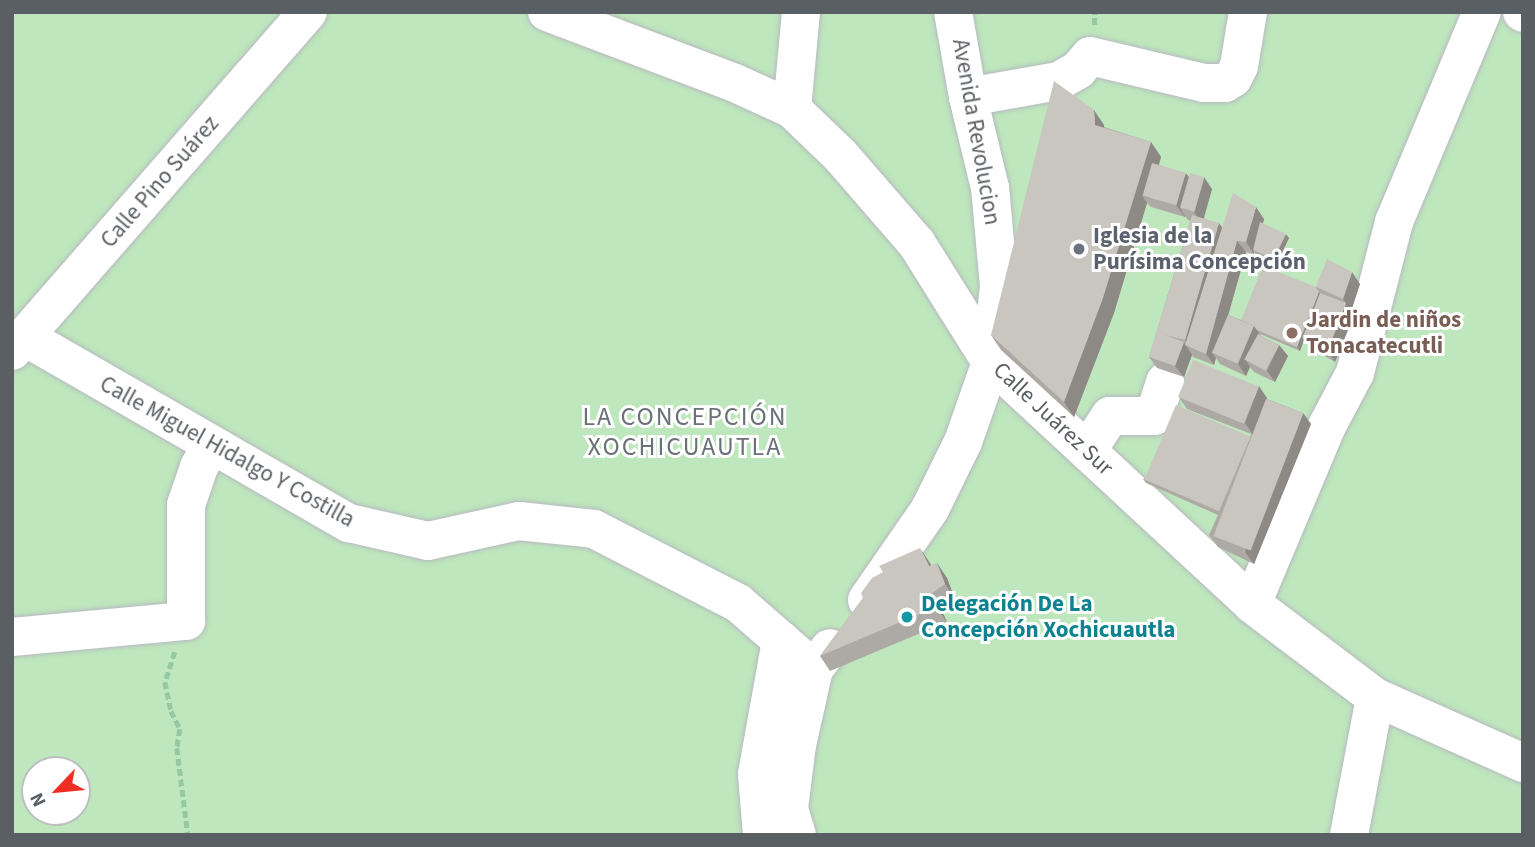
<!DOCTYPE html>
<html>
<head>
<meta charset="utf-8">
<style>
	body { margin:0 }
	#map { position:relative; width:1535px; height:847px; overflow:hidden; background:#eeebe2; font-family:"Source Sans 3",sans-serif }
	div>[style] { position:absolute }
	.green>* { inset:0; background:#bee7bd }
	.path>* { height:4.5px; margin-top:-2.25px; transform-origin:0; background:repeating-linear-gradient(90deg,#95c9a3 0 7px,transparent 0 10.5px) }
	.roads { filter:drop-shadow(0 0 2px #b7babf) drop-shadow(0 0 2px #b7babf) }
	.minor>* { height:38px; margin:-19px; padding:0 19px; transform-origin:19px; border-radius:19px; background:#fff }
	.wall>* { inset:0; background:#ada9a4 }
	.shaded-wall>* { inset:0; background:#8d8a86 }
	.building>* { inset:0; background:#c9c5bf; transform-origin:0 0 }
	.dots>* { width:19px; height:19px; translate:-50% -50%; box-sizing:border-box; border:4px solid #fff; border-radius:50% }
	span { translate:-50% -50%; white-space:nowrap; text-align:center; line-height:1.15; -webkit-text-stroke:6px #fff; paint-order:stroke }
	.street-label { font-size:23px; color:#5a5f64 }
	.worship-label { font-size:23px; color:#5b616d; font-weight:700 }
	.left { translate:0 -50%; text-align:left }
	.education-label { font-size:23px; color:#785e54; font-weight:700 }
	.culture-label { font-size:23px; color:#0d838f; font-weight:700 }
	.quarter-label { font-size:26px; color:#6b7176; letter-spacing:2px }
	.frame { position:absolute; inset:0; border:14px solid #5a5f64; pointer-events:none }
	.north { position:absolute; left:21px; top:756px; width:70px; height:70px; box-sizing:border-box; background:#fff; border:2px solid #bdbfc1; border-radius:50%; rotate:244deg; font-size:19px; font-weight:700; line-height:28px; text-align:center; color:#5a5f64 }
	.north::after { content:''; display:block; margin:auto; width:24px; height:32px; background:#f12e25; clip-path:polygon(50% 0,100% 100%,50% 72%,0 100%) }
</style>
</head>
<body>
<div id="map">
	<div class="green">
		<div style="clip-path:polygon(evenodd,12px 12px,1523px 12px,1523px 835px,12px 835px,12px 12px,35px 770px,77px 770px,77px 812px,35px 812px,35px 770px)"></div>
	</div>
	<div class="path">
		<div style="left:1094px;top:25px;width:13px;rotate:-86deg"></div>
		<div style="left:175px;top:652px;width:32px;rotate:108deg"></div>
		<div style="left:165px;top:682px;width:30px;rotate:78deg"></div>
		<div style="left:171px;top:711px;width:20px;rotate:63deg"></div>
		<div style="left:180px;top:729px;width:19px;rotate:99deg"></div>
		<div style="left:177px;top:748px;width:88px;rotate:82.8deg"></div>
	</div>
	<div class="roads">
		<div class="minor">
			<div style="left:547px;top:12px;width:201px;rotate:20.7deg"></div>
			<div style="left:735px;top:83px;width:63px;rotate:24.5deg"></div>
			<div style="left:792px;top:109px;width:66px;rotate:43.8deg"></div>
			<div style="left:840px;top:155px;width:118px;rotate:49.1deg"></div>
			<div style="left:917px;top:244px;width:139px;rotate:57.9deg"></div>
			<div style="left:991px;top:362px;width:356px;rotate:42.8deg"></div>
			<div style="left:1252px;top:604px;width:154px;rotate:37.1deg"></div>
			<div style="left:1375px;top:697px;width:162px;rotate:24deg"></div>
			<div style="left:1522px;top:12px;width:1px;rotate:45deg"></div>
			<div style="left:968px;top:97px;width:92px;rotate:-10deg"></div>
			<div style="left:1059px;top:81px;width:22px;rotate:-30deg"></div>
			<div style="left:1078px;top:70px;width:18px;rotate:-49deg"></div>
			<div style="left:1090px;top:56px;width:117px;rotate:13.3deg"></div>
			<div style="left:1204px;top:83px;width:21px"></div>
			<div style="left:1225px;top:83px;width:9px;rotate:-32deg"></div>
			<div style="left:1233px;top:78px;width:13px;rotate:-63deg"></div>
			<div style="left:1239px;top:66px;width:55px;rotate:-80.5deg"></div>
			<div style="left:792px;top:109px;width:97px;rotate:-84.7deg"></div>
			<div style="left:25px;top:337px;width:374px;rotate:29.9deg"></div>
			<div style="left:349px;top:523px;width:81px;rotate:12.8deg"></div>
			<div style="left:428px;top:541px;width:93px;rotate:-12.4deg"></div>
			<div style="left:519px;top:521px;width:75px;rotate:6.1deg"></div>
			<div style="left:594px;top:529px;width:162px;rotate:27.2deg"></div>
			<div style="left:738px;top:603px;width:101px;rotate:41deg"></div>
			<div style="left:12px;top:351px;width:450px;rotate:-48.9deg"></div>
			<div style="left:1087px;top:451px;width:42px;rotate:-56.7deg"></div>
			<div style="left:1110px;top:416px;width:44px"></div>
			<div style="left:1154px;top:416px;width:36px;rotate:-72deg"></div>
			<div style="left:867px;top:600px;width:111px;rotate:-55.3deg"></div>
			<div style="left:930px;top:509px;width:75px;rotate:-63.8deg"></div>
			<div style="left:963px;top:442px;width:85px;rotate:-70.7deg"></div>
			<div style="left:991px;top:362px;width:76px;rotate:-84deg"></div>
			<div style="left:999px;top:286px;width:98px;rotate:-95.2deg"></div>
			<div style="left:990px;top:188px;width:94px;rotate:-103.6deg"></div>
			<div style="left:968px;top:97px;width:86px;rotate:-100deg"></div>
			<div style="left:1252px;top:604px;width:193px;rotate:-67.2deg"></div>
			<div style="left:1327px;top:426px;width:60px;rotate:-62.2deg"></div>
			<div style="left:1355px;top:373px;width:156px;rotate:-75.5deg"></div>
			<div style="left:1394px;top:222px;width:228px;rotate:-67.3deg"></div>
			<div style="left:12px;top:637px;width:175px;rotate:-5.3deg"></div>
			<div style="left:186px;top:621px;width:116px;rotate:-90deg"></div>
			<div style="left:186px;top:505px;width:40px;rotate:-71.1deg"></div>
			<div style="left:199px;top:467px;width:26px;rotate:-61deg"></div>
			<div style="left:762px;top:835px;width:61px;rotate:-94.7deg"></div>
			<div style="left:757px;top:774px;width:136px;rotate:-79.8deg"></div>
			<div style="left:797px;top:835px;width:28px;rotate:-107deg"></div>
			<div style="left:789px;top:808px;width:64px;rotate:-82.8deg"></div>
			<div style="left:797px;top:745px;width:78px;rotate:-77.4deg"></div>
			<div style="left:814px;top:669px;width:26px;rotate:-53deg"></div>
			<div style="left:1349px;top:835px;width:140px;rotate:-79.3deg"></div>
		</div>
	</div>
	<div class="wall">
		<div style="clip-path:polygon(1104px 125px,1104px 127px,1151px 142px,1161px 157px,1159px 165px,1189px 177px,1212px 189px,1204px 218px,1222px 228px,1264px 219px,1263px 224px,1289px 238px,1277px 263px,1256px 254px,1254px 252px,1254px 254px,1246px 252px,1228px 315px,1241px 320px,1316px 287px,1360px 284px,1351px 311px,1354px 315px,1335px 362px,1310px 348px,1304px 340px,1300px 351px,1260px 334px,1261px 336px,1279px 345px,1288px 356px,1275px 382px,1254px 372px,1250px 367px,1246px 376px,1220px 364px,1216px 358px,1214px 365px,1193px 357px,1192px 355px,1184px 377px,1157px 368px,1149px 357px,1190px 221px,1188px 220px,1185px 216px,1185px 217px,1151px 207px,1147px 203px,1114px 313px,1074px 417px,1001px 350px,991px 335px)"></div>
		<div style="clip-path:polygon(1179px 397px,1267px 398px,1267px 399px,1303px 413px,1311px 424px,1254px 564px,1218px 547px,1209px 535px,1218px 515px,1146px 483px,1143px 479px,1250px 437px,1251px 434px,1187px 409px)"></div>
		<div style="clip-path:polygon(937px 563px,947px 578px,955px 599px,941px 609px,947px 622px,830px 671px,820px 656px,863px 598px)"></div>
	</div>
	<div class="shaded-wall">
		<div style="clip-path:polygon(1094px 110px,1104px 125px,1105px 139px,1095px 125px)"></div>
		<div style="clip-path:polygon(1151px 142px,1161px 157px,1149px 198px,1142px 196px,1147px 203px,1114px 313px,1074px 417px,1064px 402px)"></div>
		<div style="clip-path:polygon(1186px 173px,1194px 184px,1180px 208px,1185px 216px,1185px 217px,1176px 205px)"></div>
		<div style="clip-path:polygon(1204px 177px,1212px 189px,1202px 224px,1194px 212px)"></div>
		<div style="clip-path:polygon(1256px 207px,1264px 219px,1255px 251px,1253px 250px,1254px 252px,1254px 254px,1246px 242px)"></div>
		<div style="clip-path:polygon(1219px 223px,1227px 235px,1190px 347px,1185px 340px)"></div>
		<div style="clip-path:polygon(1286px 234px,1289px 238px,1277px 263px,1274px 259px)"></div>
		<div style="clip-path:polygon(1237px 241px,1246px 252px,1217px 355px,1212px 353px,1216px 358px,1214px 365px,1206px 354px)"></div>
		<div style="clip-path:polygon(1352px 272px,1360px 284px,1351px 311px,1354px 315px,1335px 362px,1327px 350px,1346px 303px,1343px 299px)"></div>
		<div style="clip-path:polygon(1319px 292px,1322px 296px,1302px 337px,1304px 340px,1300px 351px,1297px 347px)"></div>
		<div style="clip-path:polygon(1254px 326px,1262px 338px,1246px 360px,1250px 367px,1246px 376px,1238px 364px)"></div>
		<div style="clip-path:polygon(1184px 342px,1192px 355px,1184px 377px,1175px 366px)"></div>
		<div style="clip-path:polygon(1279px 345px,1288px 356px,1275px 382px,1267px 371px)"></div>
		<div style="clip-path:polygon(1259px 386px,1267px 398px,1253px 435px,1245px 423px)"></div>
		<div style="clip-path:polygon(1303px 413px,1311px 424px,1254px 564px,1245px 552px)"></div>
		<div style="clip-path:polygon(920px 548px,930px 563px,939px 581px,929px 566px)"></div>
		<div style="clip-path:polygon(937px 563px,947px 578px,955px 599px,945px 584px)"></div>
		<div style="clip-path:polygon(931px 594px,941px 609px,947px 622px,936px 607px)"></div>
	</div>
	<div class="building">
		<div style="clip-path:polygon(1054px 81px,1094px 110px,1095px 125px,1151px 142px,1103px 298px,1064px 402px,991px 335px)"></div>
		<div style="left:1152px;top:163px;width:35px;height:34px;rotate:16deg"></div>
		<div style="left:1190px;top:173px;width:15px;height:36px;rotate:16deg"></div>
		<div style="clip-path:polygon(1233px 193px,1256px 207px,1246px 242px,1237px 241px,1206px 354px,1185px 345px)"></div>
		<div style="clip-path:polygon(1192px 215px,1219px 223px,1185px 340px,1165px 335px,1184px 342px,1175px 366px,1149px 357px)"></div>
		<div style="clip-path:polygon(1260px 222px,1286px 234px,1274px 259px,1253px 250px)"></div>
		<div style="clip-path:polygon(1327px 259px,1352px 272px,1343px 299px,1316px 287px)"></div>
		<div style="clip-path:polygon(1263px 266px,1316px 287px,1319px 292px,1297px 347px,1257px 330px,1254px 326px,1241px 320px)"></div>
		<div style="left:1320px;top:293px;width:28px;height:48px;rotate:21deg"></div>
		<div style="left:1228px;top:315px;width:28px;height:41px;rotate:23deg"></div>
		<div style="left:1258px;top:334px;width:24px;height:29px;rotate:28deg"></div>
		<div style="left:1193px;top:360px;width:71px;height:40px;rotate:22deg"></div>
		<div style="left:1266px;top:399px;width:40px;height:147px;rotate:21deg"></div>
		<div style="left:1176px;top:405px;width:81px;height:81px;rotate:23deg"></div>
		<div style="clip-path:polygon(920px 548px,929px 566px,937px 563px,945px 584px,931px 594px,936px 607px,820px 656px,863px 598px,861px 593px,872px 578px,883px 572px,879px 566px)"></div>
	</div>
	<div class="dots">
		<div style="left:1079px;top:249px;background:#6b7280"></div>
		<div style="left:1292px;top:333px;background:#8d6e63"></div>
		<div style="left:907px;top:617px;background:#0f9aa8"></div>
	</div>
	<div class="street-label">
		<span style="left:976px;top:132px;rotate:80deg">Avenida Revolucion</span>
		<span style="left:160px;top:182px;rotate:-49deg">Calle Pino Suárez</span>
		<span style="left:1053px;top:419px;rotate:43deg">Calle Juárez Sur</span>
		<span style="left:227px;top:452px;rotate:29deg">Calle Miguel Hidalgo Y Costilla</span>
	</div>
	<div class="worship-label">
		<span class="left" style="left:1093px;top:249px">Iglesia de la<br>Purísima Concepción</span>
	</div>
	<div class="education-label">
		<span class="left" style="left:1306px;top:333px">Jardin de niños<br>Tonacatecutli</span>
	</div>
	<div class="culture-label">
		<span class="left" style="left:921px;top:617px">Delegación De La<br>Concepción Xochicuautla</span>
	</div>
	<div class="quarter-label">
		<span style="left:685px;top:432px">LA CONCEPCIÓN<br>XOCHICUAUTLA</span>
	</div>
	<div class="frame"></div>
	<div class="north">N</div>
</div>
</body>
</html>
